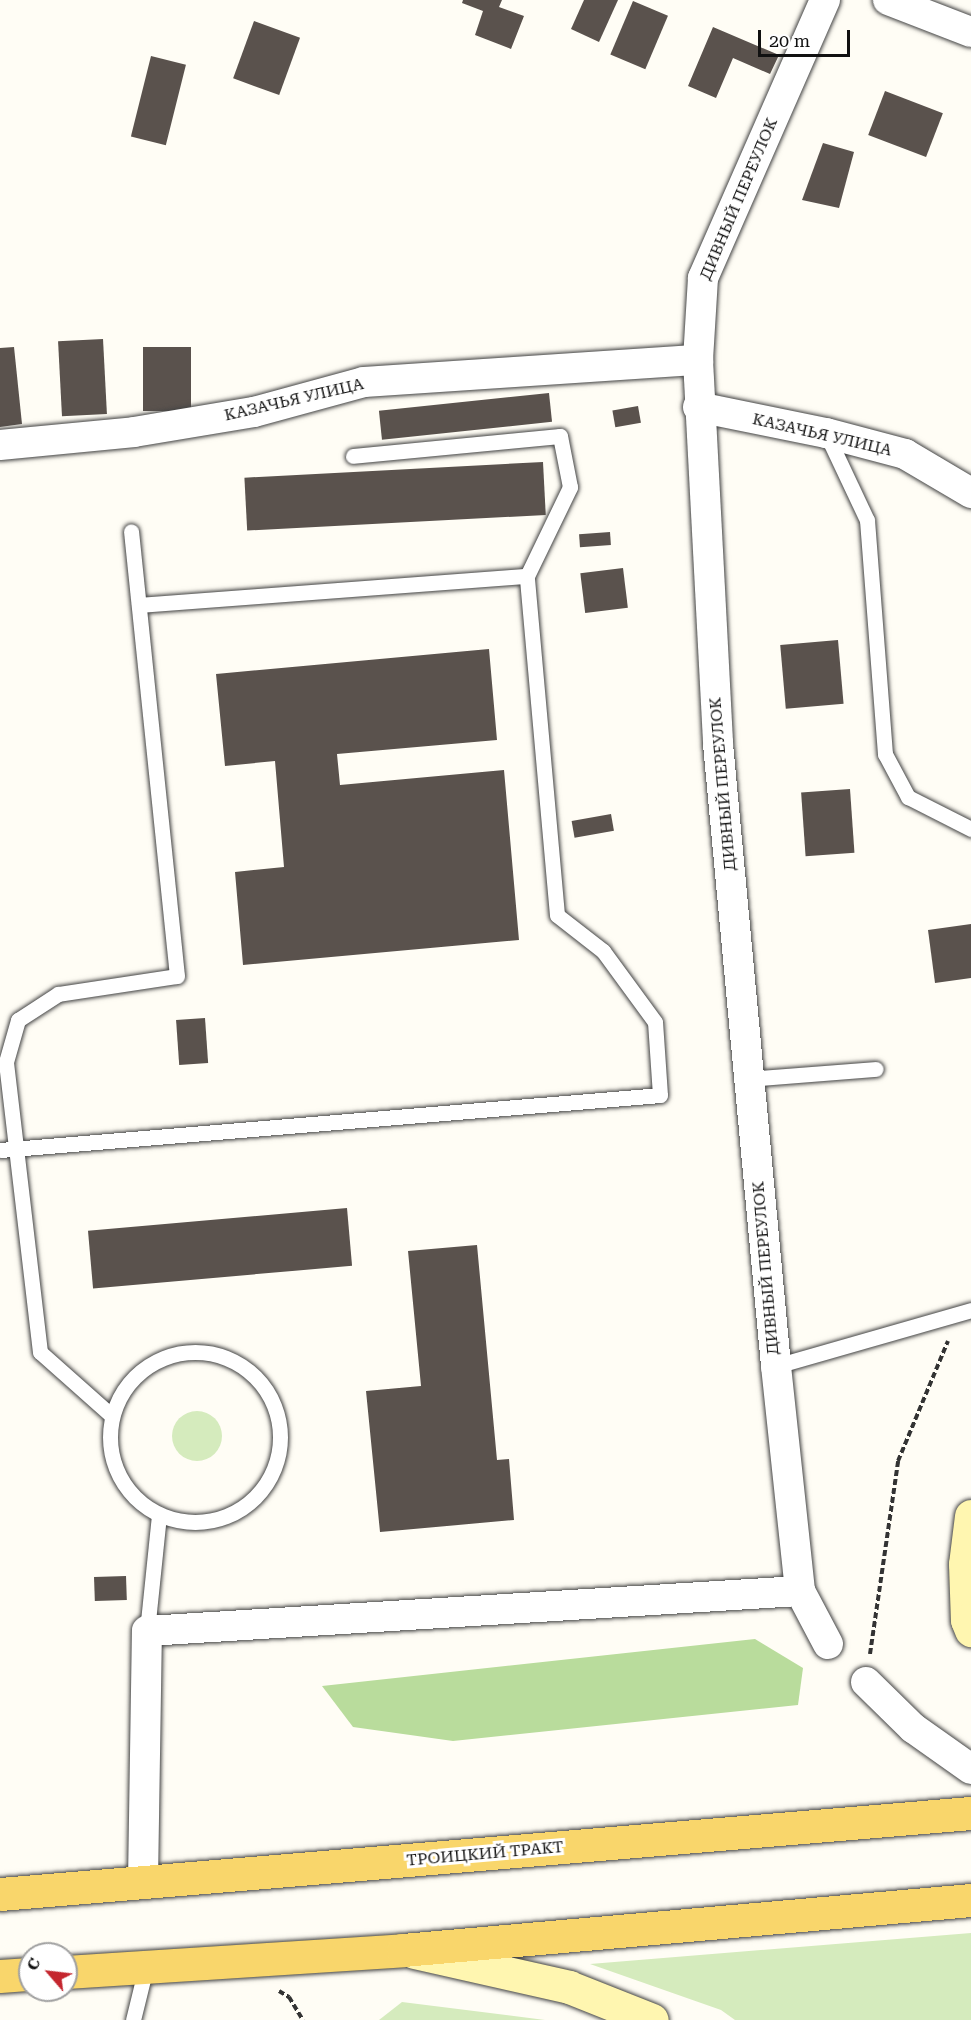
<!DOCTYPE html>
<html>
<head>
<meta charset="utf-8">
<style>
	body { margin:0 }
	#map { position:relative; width:971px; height:2020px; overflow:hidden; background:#fffdf5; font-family:"Roboto Serif",serif }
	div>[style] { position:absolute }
	.green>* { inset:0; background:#d5ebbd }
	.round { border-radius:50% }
	.forest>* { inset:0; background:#b9dc9c }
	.building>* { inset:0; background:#5a524d; transform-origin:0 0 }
	.path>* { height:4px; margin-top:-2px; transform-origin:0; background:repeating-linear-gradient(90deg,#333 0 6px,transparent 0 9px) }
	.roads { filter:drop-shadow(0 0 2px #444) drop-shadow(0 0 2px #444) }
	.service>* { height:15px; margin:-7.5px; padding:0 7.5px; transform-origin:7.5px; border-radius:7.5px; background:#fff }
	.service>.ring { margin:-7.5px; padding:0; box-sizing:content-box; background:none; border:15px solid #fff; border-radius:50% }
	.minor>* { height:30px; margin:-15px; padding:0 15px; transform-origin:15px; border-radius:15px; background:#fff }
	.secondary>* { height:33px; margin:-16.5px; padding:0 16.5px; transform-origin:16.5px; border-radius:16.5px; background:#fff6b0 }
	.primary>* { height:33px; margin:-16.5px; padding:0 16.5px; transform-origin:16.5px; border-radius:16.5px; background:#f9d66b }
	span { translate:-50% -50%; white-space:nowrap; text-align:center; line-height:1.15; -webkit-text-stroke:6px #fff; paint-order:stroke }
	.street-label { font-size:16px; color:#111 }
	.north { position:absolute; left:18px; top:1942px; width:60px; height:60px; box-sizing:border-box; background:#fff; border:2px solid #a0a0a0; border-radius:50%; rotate:298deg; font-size:16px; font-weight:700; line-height:24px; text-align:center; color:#111 }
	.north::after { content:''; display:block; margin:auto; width:21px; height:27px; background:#c4262e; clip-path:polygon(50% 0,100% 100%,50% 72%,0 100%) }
	.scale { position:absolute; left:758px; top:30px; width:92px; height:27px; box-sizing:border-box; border:3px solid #111; border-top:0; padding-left:8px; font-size:18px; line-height:21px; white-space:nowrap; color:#111; -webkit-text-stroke:4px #fff; paint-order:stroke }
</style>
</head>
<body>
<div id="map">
	<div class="green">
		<div class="round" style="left:172px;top:1411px;width:50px;height:50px"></div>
		<div style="clip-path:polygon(971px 1933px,971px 2020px,735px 2020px,721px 2010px,590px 1964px)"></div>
		<div style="clip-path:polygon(402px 2002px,545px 2020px,379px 2020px)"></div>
	</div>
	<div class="forest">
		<div style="clip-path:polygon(755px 1639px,803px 1668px,798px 1705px,453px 1741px,353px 1727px,322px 1686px)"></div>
	</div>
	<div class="building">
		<div style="clip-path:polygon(463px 0,502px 0,499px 7px,524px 16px,511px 49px,475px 35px,483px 11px,462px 3px)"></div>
		<div style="clip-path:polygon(584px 0,618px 0,599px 42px,571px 29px)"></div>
		<div style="left:633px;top:1px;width:38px;height:58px;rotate:23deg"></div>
		<div style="left:254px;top:21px;width:49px;height:61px;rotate:20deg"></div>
		<div style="clip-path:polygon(713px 27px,779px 55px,770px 74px,733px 58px,716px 98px,688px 86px)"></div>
		<div style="left:151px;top:56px;width:36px;height:83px;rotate:14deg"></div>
		<div style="left:885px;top:91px;width:62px;height:47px;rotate:21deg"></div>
		<div style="clip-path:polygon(823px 143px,854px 152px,839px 208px,802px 200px)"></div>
		<div style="left:103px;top:339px;width:75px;height:45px;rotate:87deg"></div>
		<div style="clip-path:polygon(14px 347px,22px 424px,0 427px,0 348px)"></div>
		<div style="left:143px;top:347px;width:48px;height:64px"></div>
		<div style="left:549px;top:393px;width:29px;height:171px;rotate:84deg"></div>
		<div style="left:638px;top:406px;width:17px;height:26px;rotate:80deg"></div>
		<div style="left:543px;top:462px;width:53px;height:299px;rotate:87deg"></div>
		<div style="left:610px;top:532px;width:13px;height:31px;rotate:86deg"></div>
		<div style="left:623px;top:568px;width:40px;height:43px;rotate:83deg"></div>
		<div style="left:838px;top:640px;width:64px;height:58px;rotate:85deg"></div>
		<div style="clip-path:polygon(489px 649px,497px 740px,337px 754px,340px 785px,504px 770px,519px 940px,243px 965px,235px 872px,284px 867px,275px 761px,225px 766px,216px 674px)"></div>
		<div style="left:850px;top:789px;width:64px;height:49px;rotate:86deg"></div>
		<div style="left:611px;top:814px;width:17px;height:40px;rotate:80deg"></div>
		<div style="clip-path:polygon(971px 924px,971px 978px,935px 983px,928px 930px)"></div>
		<div style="left:205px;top:1018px;width:45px;height:29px;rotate:86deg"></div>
		<div style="left:347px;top:1208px;width:58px;height:260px;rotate:85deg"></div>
		<div style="clip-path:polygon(477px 1245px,497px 1460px,509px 1459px,514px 1520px,380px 1532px,366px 1391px,421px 1386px,408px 1251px)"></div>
		<div style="left:126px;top:1576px;width:24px;height:32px;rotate:88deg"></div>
	</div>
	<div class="path">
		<div style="left:870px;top:1654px;width:195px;rotate:-81.7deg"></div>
		<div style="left:898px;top:1461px;width:130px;rotate:-67.4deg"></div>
		<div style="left:279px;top:1991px;width:12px;rotate:31deg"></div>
		<div style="left:289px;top:1997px;width:27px;rotate:59deg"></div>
	</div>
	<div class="roads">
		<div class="service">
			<div style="left:826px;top:433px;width:96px;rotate:64.8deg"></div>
			<div style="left:867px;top:520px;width:235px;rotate:85.6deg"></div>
			<div style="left:885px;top:754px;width:49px;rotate:61.9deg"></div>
			<div style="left:908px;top:797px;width:71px;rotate:26.9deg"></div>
			<div style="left:139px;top:605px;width:389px;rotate:-4.3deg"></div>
			<div style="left:748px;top:1079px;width:128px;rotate:-4.5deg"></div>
			<div style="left:0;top:1150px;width:662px;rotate:-4.76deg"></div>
			<div style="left:660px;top:1095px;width:73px;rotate:-93.9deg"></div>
			<div style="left:655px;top:1022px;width:88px;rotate:-126.2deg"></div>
			<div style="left:603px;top:951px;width:58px;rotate:-142deg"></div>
			<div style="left:557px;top:915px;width:340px;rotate:-95.1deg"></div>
			<div style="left:527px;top:576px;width:99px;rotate:-64.2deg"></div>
			<div style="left:570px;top:487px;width:52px;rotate:-101.1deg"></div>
			<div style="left:560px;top:436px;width:208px;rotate:174.5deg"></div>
			<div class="ring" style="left:110px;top:1352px;width:155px;height:155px"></div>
			<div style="left:776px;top:1366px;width:203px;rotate:-16deg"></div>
			<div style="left:112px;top:1416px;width:96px;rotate:-138.4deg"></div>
			<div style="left:40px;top:1352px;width:292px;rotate:-96.7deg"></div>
			<div style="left:6px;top:1062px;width:44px;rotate:-74.1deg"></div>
			<div style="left:18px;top:1020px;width:48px;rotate:-33deg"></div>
			<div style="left:58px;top:994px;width:120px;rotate:-8.6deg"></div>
			<div style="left:177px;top:976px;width:447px;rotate:-95.9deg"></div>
			<div style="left:147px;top:1631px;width:117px;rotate:-84.1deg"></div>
			<div style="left:133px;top:2020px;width:55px;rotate:-76.2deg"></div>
		</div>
		<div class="minor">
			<div style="left:825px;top:0;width:304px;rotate:113.7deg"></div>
			<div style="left:703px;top:278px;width:82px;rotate:93.5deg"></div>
			<div style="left:698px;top:360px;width:385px;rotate:87deg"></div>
			<div style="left:718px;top:744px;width:625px;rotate:84.67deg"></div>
			<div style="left:776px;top:1366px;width:226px;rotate:83.9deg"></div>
			<div style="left:800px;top:1591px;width:60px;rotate:62.2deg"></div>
			<div style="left:888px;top:0;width:89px;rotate:21.1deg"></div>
			<div style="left:698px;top:407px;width:131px;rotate:11.5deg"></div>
			<div style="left:826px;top:433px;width:82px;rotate:14.9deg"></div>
			<div style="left:905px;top:454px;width:77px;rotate:30.6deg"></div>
			<div style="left:0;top:445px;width:135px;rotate:-5.5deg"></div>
			<div style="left:134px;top:432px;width:122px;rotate:-9.5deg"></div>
			<div style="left:254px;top:412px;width:114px;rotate:-15.3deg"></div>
			<div style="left:364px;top:382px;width:335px;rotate:-3.8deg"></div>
			<div style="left:866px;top:1682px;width:66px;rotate:44.4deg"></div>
			<div style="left:913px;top:1728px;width:71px;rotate:35.3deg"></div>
			<div style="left:143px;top:1882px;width:251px;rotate:-89.1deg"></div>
			<div style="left:147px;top:1631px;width:654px;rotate:-3.51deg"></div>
		</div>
		<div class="secondary">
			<div style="left:971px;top:1516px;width:48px;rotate:97.1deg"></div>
			<div style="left:965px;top:1564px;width:56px;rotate:88deg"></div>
			<div style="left:967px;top:1620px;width:11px;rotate:68deg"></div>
			<div style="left:414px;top:1952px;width:159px;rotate:12.7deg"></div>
			<div style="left:569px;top:1987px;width:89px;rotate:21.7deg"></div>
		</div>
		<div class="primary">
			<div style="left:0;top:1894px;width:974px;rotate:-4.77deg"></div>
			<div style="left:66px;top:1972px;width:338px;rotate:-3.7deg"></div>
			<div style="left:403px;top:1950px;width:570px;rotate:-5.03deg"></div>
			<div style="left:0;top:1976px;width:30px;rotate:-4deg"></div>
		</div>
	</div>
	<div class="street-label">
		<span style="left:739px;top:199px;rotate:-67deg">ДИВНЫЙ ПЕРЕУЛОК</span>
		<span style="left:294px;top:400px;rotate:-13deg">КАЗАЧЬЯ УЛИЦА</span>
		<span style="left:822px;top:435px;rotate:13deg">КАЗАЧЬЯ УЛИЦА</span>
		<span style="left:723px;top:784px;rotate:-95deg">ДИВНЫЙ ПЕРЕУЛОК</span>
		<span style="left:766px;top:1268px;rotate:-95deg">ДИВНЫЙ ПЕРЕУЛОК</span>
		<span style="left:485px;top:1854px;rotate:-5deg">ТРОИЦКИЙ ТРАКТ</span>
	</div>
	<div class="north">С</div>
	<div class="scale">20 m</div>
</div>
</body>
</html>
